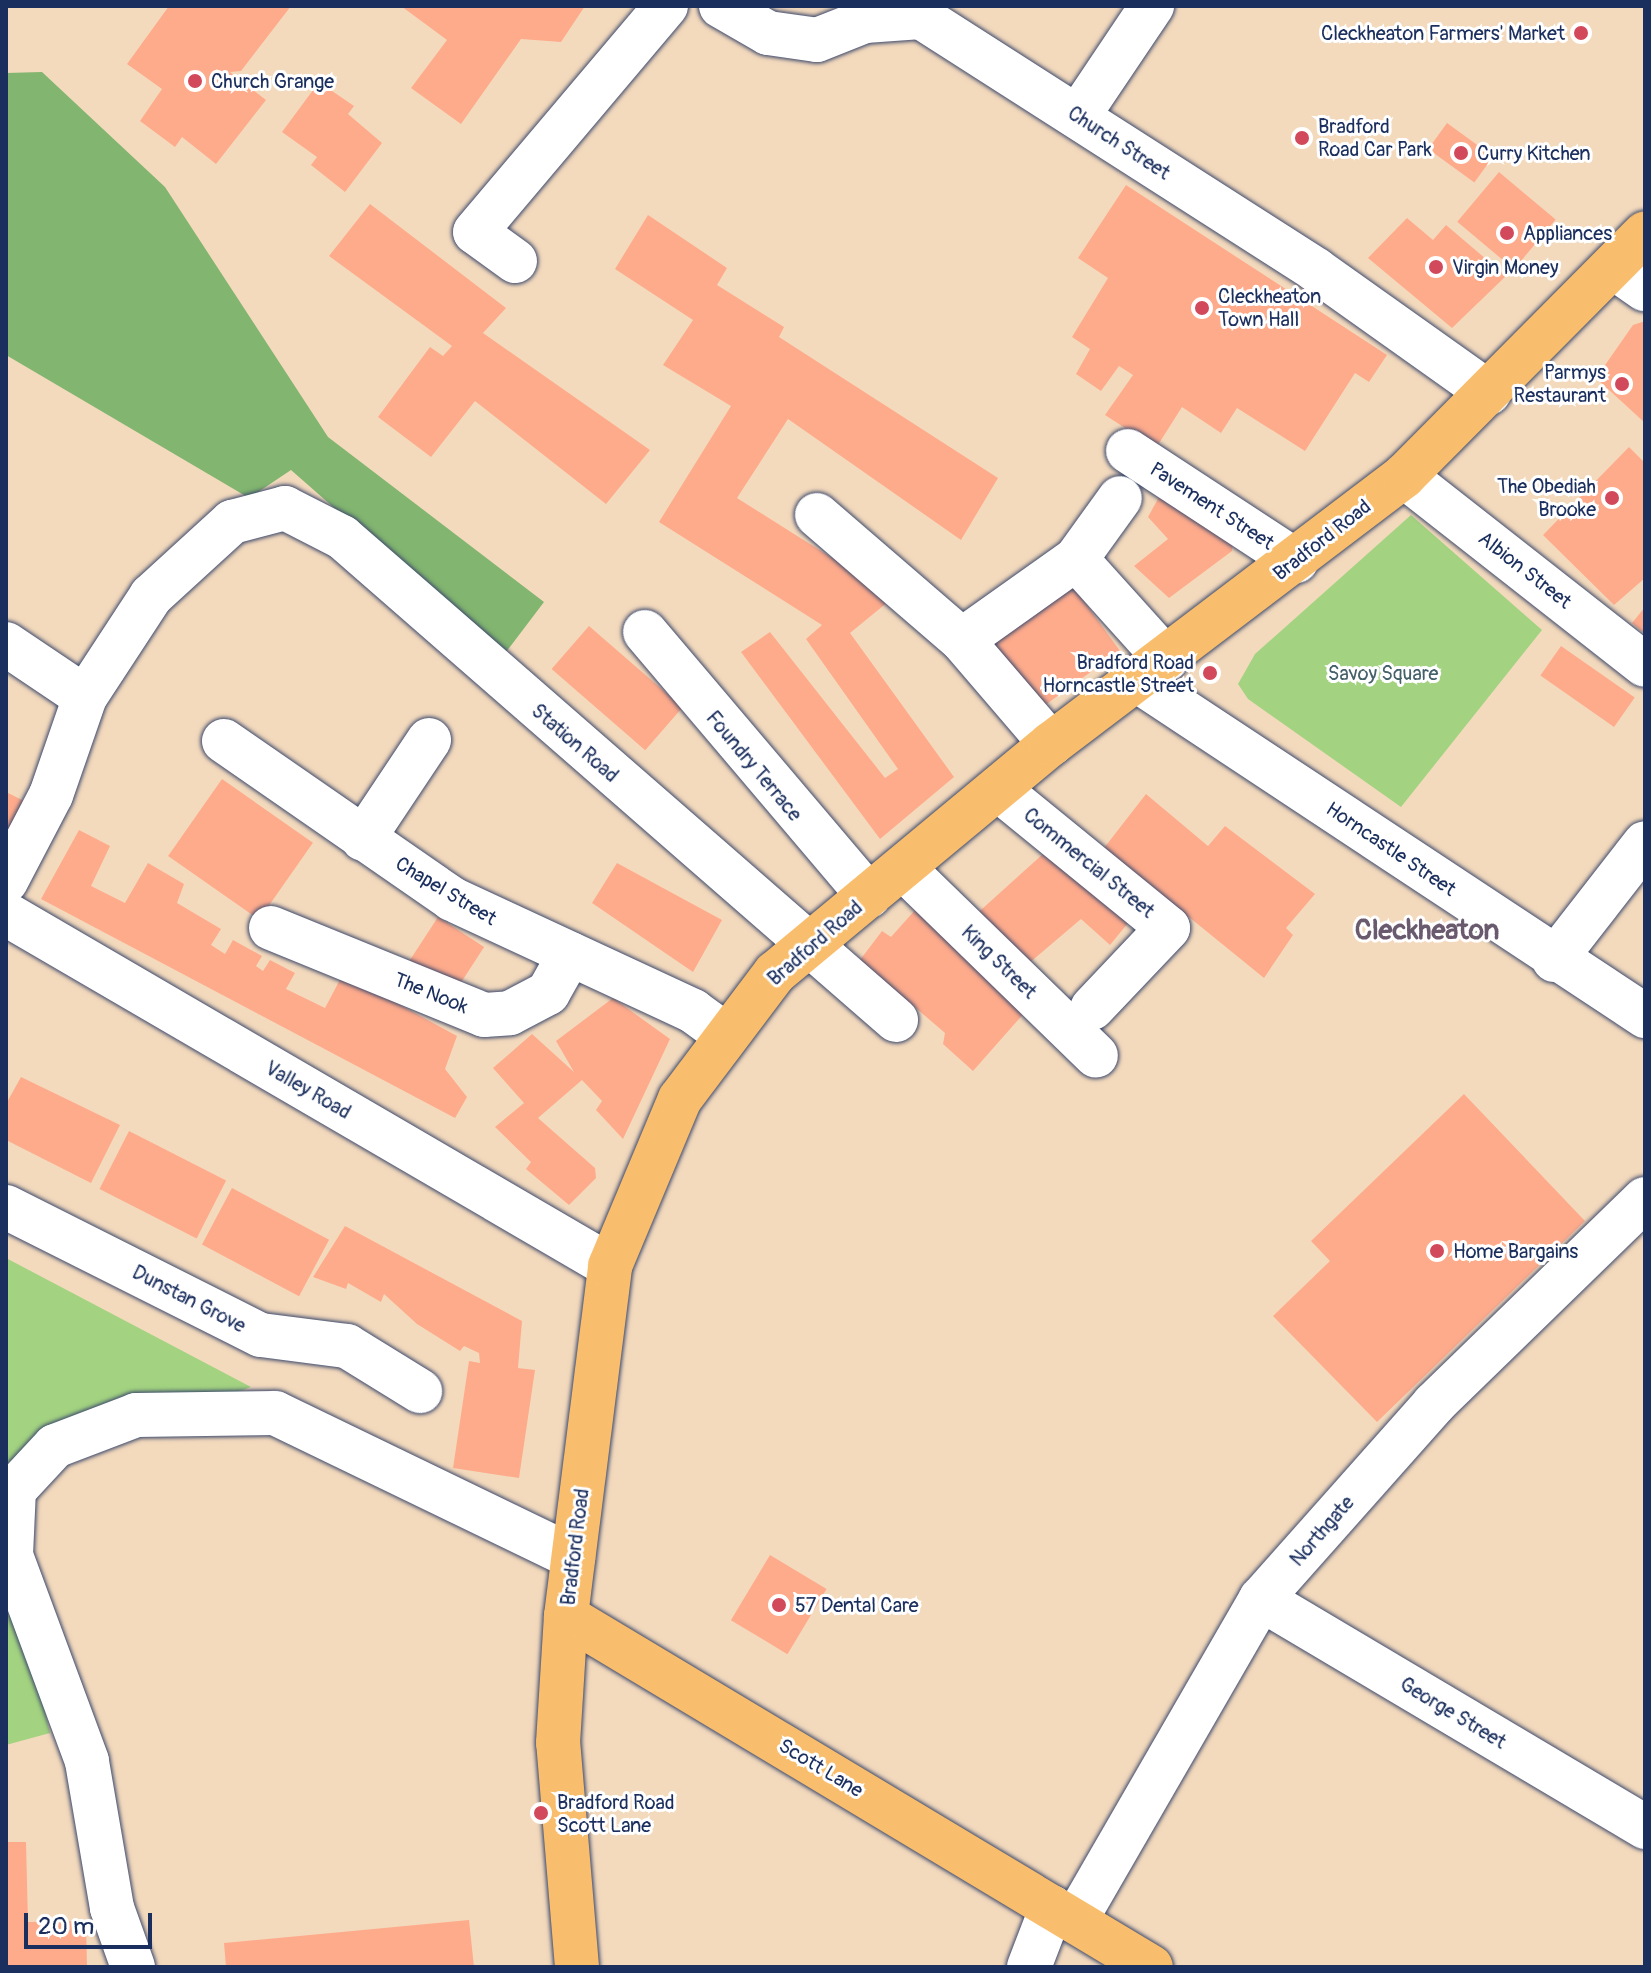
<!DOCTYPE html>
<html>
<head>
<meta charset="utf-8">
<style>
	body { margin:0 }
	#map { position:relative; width:1651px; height:1973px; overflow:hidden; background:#f4dabd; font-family:Pangolin,sans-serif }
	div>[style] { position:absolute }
	.green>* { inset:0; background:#a3d381 }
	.forest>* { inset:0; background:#82b56f }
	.building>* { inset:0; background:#feab8c; transform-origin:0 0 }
	.roads { filter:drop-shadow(0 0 2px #3c496c) drop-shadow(0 0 2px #3c496c) }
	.minor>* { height:44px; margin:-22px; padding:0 22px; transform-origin:22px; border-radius:22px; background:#fff }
	.major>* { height:44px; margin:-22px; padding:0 22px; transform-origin:22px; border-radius:22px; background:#f9be6d }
	.dots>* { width:22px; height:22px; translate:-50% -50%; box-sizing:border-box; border:4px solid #fff; border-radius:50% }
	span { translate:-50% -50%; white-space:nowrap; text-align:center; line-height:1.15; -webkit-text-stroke:6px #fff; paint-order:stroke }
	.poi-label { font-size:20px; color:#1b2f5e }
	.right { translate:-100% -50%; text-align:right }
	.left { translate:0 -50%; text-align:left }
	.street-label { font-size:20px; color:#1b2f5e }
	.park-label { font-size:20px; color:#446068 }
	.district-label { font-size:28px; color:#6a5a6e; font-weight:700 }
	.frame { position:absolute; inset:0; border:8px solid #1b2f5e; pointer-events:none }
	.scale { position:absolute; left:24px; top:1913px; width:128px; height:36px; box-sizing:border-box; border:4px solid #1b2f5e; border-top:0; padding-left:10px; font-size:24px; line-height:28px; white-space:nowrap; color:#1b2f5e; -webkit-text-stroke:6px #fff; paint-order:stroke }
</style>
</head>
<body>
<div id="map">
	<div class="green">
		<div style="clip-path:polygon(1411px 515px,1542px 630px,1401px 807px,1248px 699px,1238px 684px,1255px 654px)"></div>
		<div style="clip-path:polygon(6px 1258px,251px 1387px,6px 1477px)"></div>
		<div style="clip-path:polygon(6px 1544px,50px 1733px,6px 1745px)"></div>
	</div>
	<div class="forest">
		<div style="clip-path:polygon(42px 72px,165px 187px,328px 437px,544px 602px,503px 656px,291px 470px,249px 498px,6px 355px,6px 73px)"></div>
	</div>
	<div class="building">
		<div style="clip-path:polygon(169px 6px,291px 6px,241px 71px,230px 72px,266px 100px,216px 164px,182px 137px,175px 147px,140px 121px,162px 89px,127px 64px)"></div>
		<div style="clip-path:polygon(401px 6px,585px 6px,561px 42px,521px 39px,461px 124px,411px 88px,447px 40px)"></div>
		<div style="clip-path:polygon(319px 82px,354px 106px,348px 114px,382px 143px,345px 192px,311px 165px,317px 157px,282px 132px)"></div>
		<div style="left:1447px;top:123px;width:57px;height:32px;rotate:36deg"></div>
		<div style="left:1499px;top:172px;width:74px;height:65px;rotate:40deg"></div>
		<div style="clip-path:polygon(1126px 185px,1387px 355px,1369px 382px,1355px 373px,1305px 451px,1237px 408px,1221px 433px,1182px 407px,1156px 448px,1105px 415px,1133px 375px,1119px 366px,1101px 391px,1076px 374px,1090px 349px,1072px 337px,1108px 278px,1078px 258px)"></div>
		<div style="clip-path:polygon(370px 204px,506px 308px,483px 333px,650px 450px,606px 504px,475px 401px,431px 457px,378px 417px,430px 347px,443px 356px,452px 346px,329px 256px)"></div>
		<div style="clip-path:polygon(648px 215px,727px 268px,717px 285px,784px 327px,779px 337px,998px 478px,961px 540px,788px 419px,737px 498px,894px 597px,850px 633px,954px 777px,880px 839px,741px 652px,770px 632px,885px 778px,898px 769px,806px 639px,822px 625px,659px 522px,731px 406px,663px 365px,693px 320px,615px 269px)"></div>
		<div style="clip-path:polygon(1407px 218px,1433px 240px,1446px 225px,1506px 276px,1452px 328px,1368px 258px)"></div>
		<div style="clip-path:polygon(1645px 321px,1645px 423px,1596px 378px,1633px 325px)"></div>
		<div style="clip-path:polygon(1629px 447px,1645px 463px,1645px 578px,1614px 605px,1543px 535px)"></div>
		<div style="clip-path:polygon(1165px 486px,1234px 534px,1232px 551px,1169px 598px,1134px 566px,1168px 539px,1148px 517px)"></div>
		<div style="left:1067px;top:578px;width:90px;height:103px;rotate:54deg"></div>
		<div style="clip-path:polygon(1645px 607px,1645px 634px,1632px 623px)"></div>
		<div style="left:589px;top:626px;width:124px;height:57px;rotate:41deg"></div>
		<div style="left:1561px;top:646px;width:90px;height:36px;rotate:35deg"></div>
		<div style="left:222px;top:779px;width:111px;height:94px;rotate:35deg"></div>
		<div style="clip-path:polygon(6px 792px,28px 803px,6px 843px)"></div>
		<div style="clip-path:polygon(1146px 794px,1208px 846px,1225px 826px,1315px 894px,1286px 928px,1293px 935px,1264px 978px,1104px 848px)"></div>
		<div style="clip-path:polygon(79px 830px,110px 846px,91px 886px,125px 903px,148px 863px,184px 884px,177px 903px,221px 929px,211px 945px,225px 954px,233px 940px,262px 956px,256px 966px,263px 971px,270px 960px,295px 973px,286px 989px,325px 1008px,343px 974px,457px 1036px,445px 1069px,467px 1097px,455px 1118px,41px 899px)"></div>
		<div style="clip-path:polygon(1053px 845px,1133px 917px,1110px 945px,1081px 919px,1021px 970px,972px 918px)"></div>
		<div style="clip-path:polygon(617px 863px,722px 920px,693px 972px,592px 903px)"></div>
		<div style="clip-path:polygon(916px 909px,1026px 1011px,973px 1071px,943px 1044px,945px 1033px,860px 960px,882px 931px,891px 937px)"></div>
		<div style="left:438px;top:917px;width:55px;height:52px;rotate:33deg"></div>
		<div style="clip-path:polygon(613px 998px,670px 1039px,623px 1139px,596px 1110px,602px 1101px,582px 1080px,538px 1118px,595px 1168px,596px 1178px,569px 1205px,526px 1169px,531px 1162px,495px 1127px,524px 1103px,493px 1068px,532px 1034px,574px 1072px,556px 1041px)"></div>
		<div style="clip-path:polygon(21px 1077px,120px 1125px,91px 1183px,6px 1140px,6px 1104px)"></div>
		<div style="clip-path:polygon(1464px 1094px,1585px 1221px,1377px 1422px,1273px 1316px,1330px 1261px,1311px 1241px)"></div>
		<div style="left:129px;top:1131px;width:109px;height:65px;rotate:27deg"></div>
		<div style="left:232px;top:1188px;width:110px;height:64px;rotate:28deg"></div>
		<div style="clip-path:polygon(345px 1226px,522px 1321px,518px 1368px,535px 1370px,519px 1478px,453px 1468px,469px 1361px,480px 1363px,479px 1353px,464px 1346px,460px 1351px,417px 1324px,384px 1294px,381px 1302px,348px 1283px,346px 1289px,313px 1277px)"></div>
		<div style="left:770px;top:1555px;width:66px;height:76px;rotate:31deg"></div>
		<div style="clip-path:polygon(6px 1842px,26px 1842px,28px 1922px,86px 1921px,87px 1967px,6px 1967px)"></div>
		<div style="clip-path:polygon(469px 1920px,474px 1967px,226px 1967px,224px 1943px)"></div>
	</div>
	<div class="roads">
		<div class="minor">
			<div style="left:721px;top:6px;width:54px;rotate:29.9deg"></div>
			<div style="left:768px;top:33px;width:49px;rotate:8.1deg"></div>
			<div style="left:817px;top:40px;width:52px;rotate:-21.6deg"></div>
			<div style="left:865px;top:21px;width:56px;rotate:-4.1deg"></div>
			<div style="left:921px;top:17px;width:469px;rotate:32.6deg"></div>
			<div style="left:1316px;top:270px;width:212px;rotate:35.4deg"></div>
			<div style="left:1078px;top:116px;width:133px;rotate:-56.1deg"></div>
			<div style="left:515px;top:261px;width:49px;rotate:-144.1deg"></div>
			<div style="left:475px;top:232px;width:296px;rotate:-49.8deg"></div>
			<div style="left:1613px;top:267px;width:39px;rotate:35deg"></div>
			<div style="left:1128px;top:451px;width:201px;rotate:33.2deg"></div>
			<div style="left:1404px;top:476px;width:306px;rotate:38.1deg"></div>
			<div style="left:817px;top:515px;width:191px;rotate:40.8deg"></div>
			<div style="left:1076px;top:559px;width:135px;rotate:48deg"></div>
			<div style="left:645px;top:632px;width:346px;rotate:49.7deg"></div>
			<div style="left:6px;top:644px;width:95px;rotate:33.9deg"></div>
			<div style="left:85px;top:697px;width:121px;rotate:-56.8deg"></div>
			<div style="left:151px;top:596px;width:110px;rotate:-42.4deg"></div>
			<div style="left:232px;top:522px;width:55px;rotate:-14.8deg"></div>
			<div style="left:285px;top:508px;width:64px;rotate:27deg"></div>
			<div style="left:342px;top:537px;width:735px;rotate:41.08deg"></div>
			<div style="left:1138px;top:681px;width:608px;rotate:33.45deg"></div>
			<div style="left:224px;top:741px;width:277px;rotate:34.7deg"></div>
			<div style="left:452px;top:899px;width:266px;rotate:24.9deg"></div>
			<div style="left:693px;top:1011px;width:41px;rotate:36deg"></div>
			<div style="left:1051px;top:744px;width:137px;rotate:-130.6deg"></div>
			<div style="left:962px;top:640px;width:140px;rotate:-35.4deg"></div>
			<div style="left:1076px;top:559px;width:75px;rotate:-54.2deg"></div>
			<div style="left:999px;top:790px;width:218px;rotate:39.2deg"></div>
			<div style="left:1168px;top:928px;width:110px;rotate:133.5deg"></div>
			<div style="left:363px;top:839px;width:119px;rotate:-56.3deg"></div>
			<div style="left:903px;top:868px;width:269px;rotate:44.2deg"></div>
			<div style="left:6px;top:881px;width:97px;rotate:-62.4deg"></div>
			<div style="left:51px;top:795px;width:104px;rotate:-70.9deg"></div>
			<div style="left:6px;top:914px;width:699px;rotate:30.23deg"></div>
			<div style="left:271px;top:928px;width:230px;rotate:22.2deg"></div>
			<div style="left:484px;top:1015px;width:26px;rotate:-4deg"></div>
			<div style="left:510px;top:1013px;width:43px;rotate:-27.8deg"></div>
			<div style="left:548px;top:993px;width:45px;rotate:-60.6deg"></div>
			<div style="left:1554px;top:960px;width:148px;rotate:-52.1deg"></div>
			<div style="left:6px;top:1207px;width:285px;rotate:26.7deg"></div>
			<div style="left:261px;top:1335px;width:87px;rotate:7.3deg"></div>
			<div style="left:347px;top:1346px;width:86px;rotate:31.7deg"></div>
			<div style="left:1261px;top:1599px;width:447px;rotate:30.7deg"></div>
			<div style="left:1075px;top:1921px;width:372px;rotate:-60deg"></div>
			<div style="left:1261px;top:1599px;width:261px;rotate:-48.4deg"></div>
			<div style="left:1434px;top:1404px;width:294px;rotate:-44.2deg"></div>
			<div style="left:133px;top:1967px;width:63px;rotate:-109.6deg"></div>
			<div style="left:112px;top:1908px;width:149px;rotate:-99.7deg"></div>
			<div style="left:87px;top:1761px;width:220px;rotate:-110.3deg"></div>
			<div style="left:11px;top:1555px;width:65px;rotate:-87.4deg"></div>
			<div style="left:14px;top:1490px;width:60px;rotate:-47deg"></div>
			<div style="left:55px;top:1446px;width:87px;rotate:-20.9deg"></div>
			<div style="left:136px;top:1415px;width:139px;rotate:-0.8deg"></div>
			<div style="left:275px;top:1413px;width:331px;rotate:25.8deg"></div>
			<div style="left:1029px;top:1967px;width:64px;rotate:-69deg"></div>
		</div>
		<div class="major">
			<div style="left:566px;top:1616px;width:682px;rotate:30.96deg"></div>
			<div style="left:577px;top:1967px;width:225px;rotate:-94.8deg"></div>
			<div style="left:558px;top:1743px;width:127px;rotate:-86.4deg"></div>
			<div style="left:566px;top:1616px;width:353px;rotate:-82.8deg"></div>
			<div style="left:610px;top:1266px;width:181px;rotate:-67.3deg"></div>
			<div style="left:680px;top:1099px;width:158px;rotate:-53deg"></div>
			<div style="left:775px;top:973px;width:359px;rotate:-39.7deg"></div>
			<div style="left:1051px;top:744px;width:443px;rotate:-37.2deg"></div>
			<div style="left:1404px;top:476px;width:342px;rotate:-45.2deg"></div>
		</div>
	</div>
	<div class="dots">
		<div style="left:1581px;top:33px;background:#d1495b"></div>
		<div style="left:195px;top:81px;background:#d1495b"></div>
		<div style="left:1302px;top:138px;background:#d1495b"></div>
		<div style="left:1461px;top:153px;background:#d1495b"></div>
		<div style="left:1507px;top:233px;background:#d1495b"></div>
		<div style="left:1436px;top:267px;background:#d1495b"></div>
		<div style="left:1202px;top:308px;background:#d1495b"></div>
		<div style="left:1622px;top:384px;background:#d1495b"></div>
		<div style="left:1612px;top:498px;background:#d1495b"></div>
		<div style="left:1210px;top:673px;background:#d1495b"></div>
		<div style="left:1437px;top:1251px;background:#d1495b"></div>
		<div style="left:779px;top:1605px;background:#d1495b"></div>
		<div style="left:541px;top:1813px;background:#d1495b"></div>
	</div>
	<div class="poi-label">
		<span class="right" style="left:1565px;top:33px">Cleckheaton Farmers' Market</span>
		<span class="left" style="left:211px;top:81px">Church Grange</span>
		<span class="left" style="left:1318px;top:138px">Bradford<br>Road Car Park</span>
		<span class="left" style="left:1477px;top:153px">Curry Kitchen</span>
		<span class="left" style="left:1523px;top:233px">Appliances</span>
		<span class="left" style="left:1452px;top:267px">Virgin Money</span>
		<span class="left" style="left:1218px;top:308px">Cleckheaton<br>Town Hall</span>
		<span class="right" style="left:1606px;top:384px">Parmys<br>Restaurant</span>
		<span class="right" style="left:1596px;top:498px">The Obediah<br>Brooke</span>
		<span class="right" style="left:1194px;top:674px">Bradford Road<br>Horncastle Street</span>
		<span class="left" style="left:1453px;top:1251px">Home Bargains</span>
		<span class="left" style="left:795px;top:1605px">57 Dental Care</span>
		<span class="left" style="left:557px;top:1814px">Bradford Road<br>Scott Lane</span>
	</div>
	<div class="street-label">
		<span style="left:1119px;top:143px;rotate:33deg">Church Street</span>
		<span style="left:1212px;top:506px;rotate:33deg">Pavement Street</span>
		<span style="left:1322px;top:540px;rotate:-38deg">Bradford Road</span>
		<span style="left:1525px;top:570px;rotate:38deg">Albion Street</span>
		<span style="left:575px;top:743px;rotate:41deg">Station Road</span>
		<span style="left:754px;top:766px;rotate:50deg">Foundry Terrace</span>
		<span style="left:1391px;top:849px;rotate:34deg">Horncastle Street</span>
		<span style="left:1089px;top:863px;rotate:39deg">Commercial Street</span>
		<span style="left:446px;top:891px;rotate:31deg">Chapel Street</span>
		<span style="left:815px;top:943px;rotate:-41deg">Bradford Road</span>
		<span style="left:999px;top:962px;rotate:44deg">King Street</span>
		<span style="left:431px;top:993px;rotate:22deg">The Nook</span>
		<span style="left:308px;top:1090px;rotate:30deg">Valley Road</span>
		<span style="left:189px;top:1299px;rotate:27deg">Dunstan Grove</span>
		<span style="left:1322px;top:1531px;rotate:-49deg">Northgate</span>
		<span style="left:575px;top:1547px;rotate:-83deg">Bradford Road</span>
		<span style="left:1453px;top:1713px;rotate:31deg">George Street</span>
		<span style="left:821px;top:1768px;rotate:31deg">Scott Lane</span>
	</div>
	<div class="park-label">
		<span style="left:1383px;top:673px">Savoy Square</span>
	</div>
	<div class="district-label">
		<span style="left:1427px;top:931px">Cleckheaton</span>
	</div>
	<div class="frame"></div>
	<div class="scale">20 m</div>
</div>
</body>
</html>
